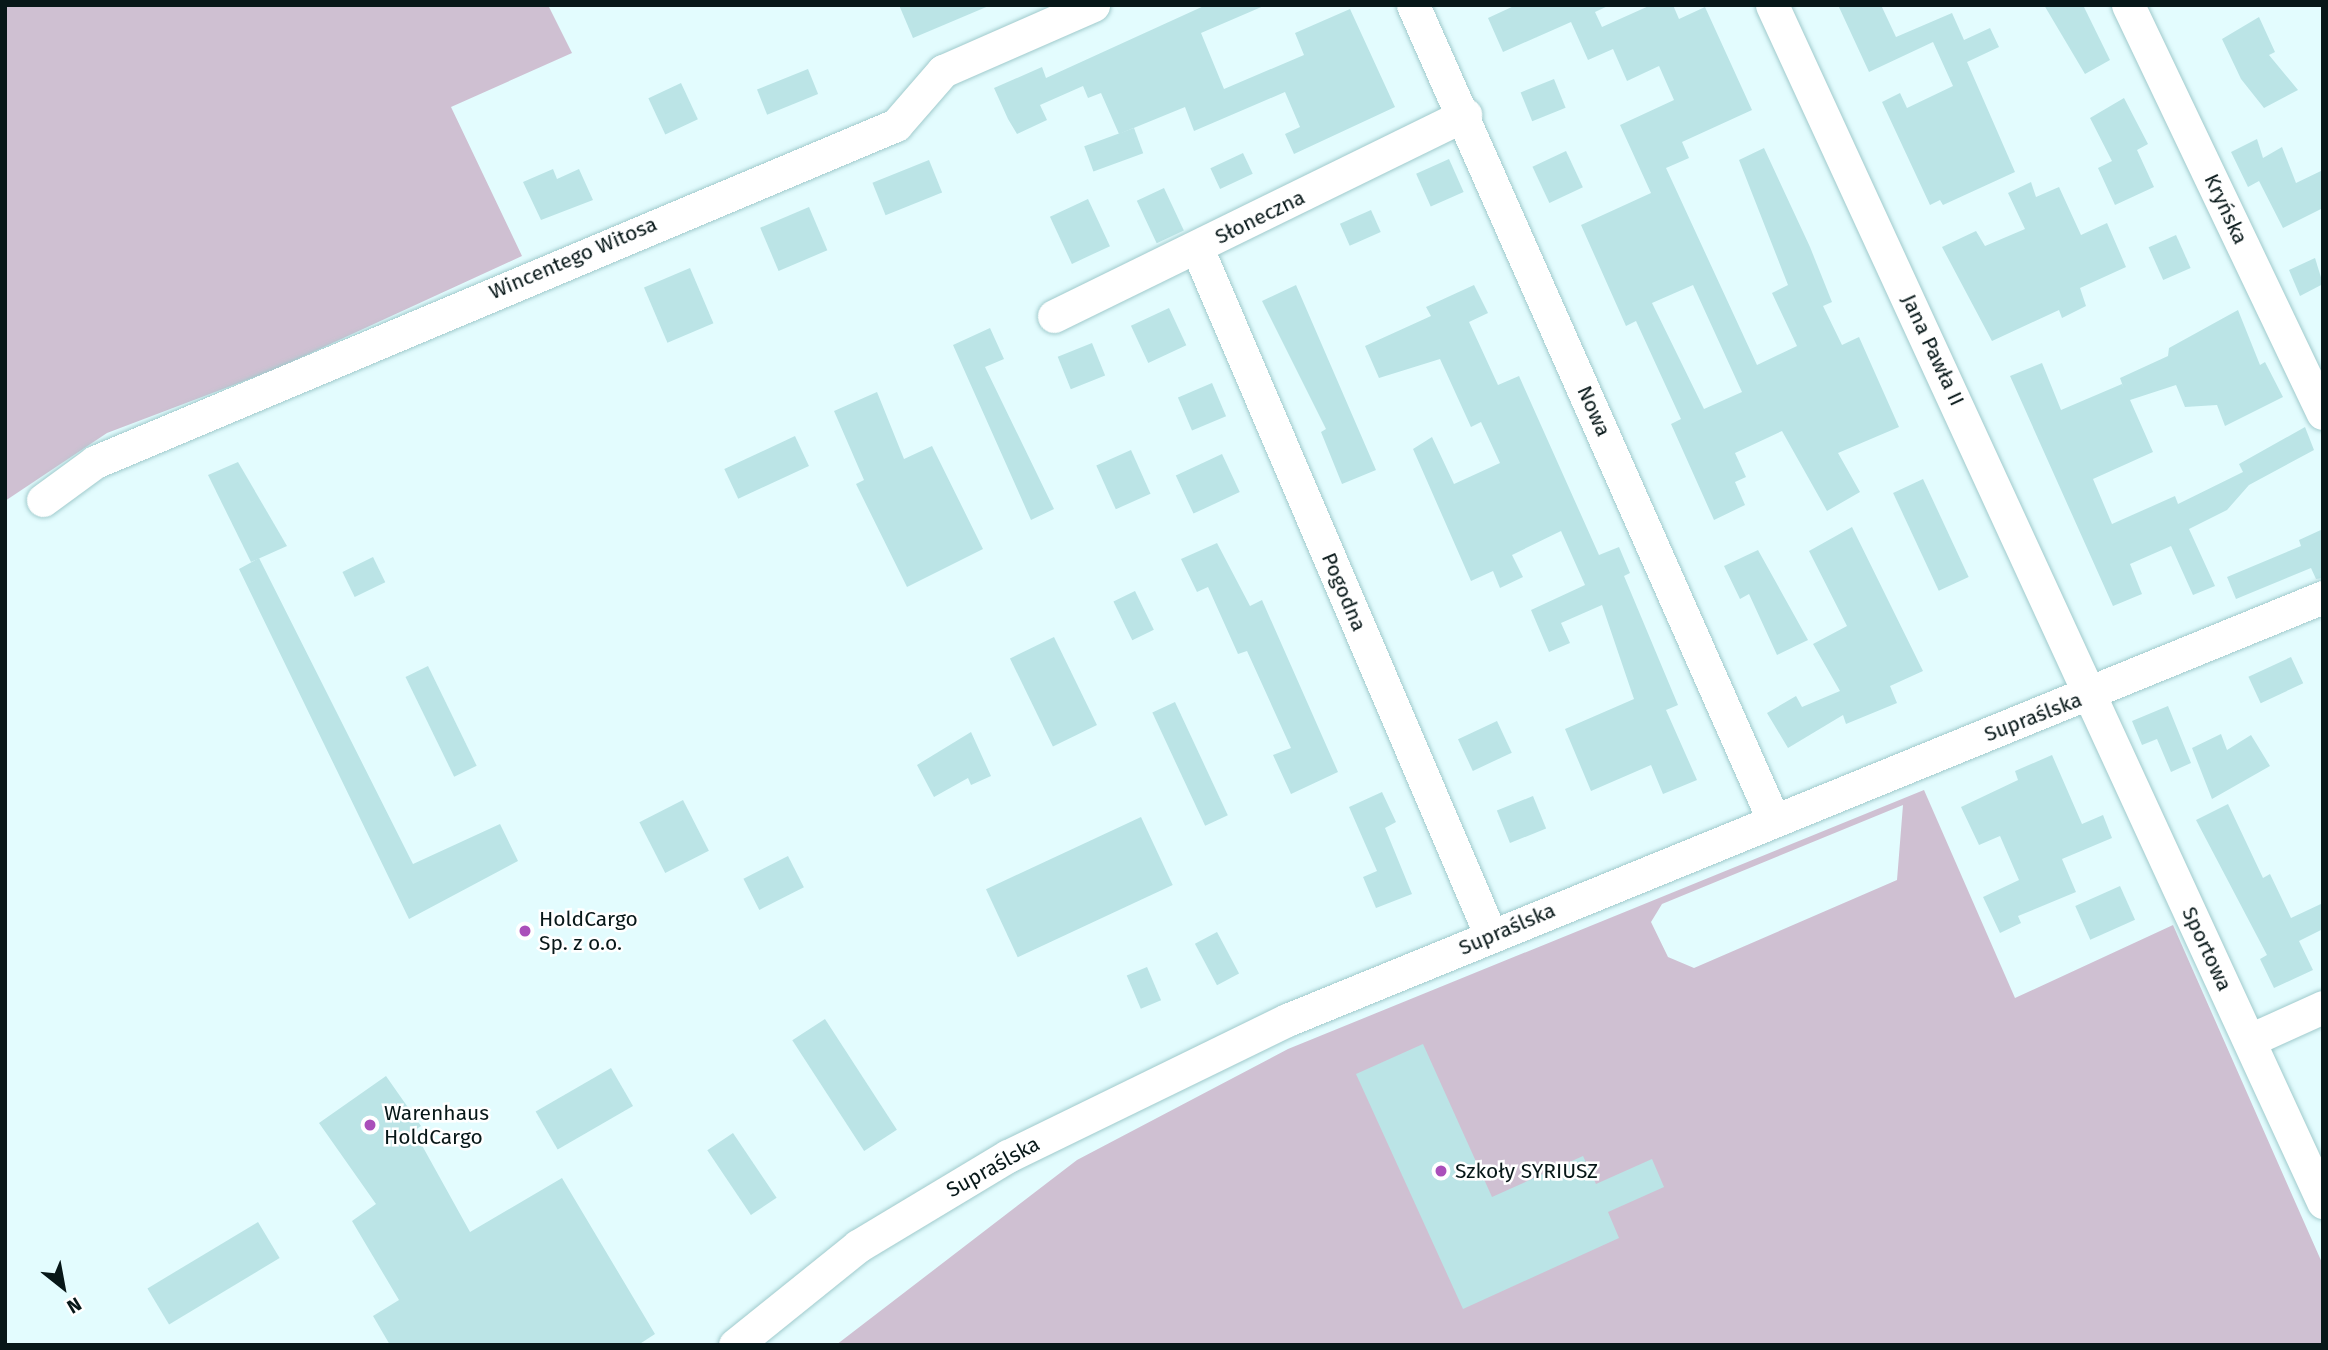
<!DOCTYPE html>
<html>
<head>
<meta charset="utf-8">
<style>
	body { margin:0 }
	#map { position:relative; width:2328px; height:1350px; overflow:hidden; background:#e3fcfe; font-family:"Fira Sans",sans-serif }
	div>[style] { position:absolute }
	.green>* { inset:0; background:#cfc0d2 }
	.building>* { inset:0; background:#bbe4e6; transform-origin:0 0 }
	.roads { filter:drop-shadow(0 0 2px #a0cacc) drop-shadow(0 0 2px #a0cacc) }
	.minor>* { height:33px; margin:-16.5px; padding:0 16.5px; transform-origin:16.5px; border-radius:16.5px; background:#fff }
	.dots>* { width:19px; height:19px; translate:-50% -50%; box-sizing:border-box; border:4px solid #fff; border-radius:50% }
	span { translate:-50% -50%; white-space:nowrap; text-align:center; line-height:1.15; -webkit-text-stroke:5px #fff; paint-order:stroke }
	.street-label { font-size:21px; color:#071718 }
	.poi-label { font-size:21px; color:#071718 }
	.left { translate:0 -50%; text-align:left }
	.frame { position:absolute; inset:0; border:7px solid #071718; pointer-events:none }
	.north { position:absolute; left:28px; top:1252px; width:70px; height:70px; -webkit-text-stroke:5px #fff; paint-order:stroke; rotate:149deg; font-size:19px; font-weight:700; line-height:28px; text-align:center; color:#071718 }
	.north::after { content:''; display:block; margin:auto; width:24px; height:32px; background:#071718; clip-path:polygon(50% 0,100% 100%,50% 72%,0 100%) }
</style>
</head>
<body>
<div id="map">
	<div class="green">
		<div style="clip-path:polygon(5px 5px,548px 5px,572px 53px,451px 107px,522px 256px,276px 369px,107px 433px,5px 501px)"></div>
		<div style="clip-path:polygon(evenodd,1924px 790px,2015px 998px,2173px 925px,2323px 1265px,2323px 1345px,836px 1345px,1077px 1160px,1288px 1049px,1924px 790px,1903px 805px,1897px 880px,1694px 968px,1668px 957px,1651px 922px,1662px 904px,1903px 805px)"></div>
	</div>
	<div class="building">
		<div style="clip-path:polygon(899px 5px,991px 5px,913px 38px)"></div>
		<div style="clip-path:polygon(1206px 5px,1266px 5px,1201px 33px,1224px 89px,1304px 55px,1295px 33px,1350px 9px,1395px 107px,1294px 154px,1285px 134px,1300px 127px,1285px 92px,1194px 131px,1185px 107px,1119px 134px,1101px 93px,1088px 98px,1083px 86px,1040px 105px,1047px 120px,1017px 134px,1008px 119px,994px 88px,1042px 67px,1046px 78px)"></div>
		<div style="clip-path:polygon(evenodd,1516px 5px,1610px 5px,1595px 12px,1602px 27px,1651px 5px,1673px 5px,1679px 19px,1705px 7px,1752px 110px,1682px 142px,1689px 158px,1666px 168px,1757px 365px,1797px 346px,1772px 293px,1788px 285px,1739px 160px,1764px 148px,1810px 247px,1832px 302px,1823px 306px,1842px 345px,1859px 337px,1899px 427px,1838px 453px,1860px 492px,1827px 511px,1782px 431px,1735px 453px,1746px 477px,1735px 482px,1745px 505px,1714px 520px,1671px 424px,1681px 419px,1636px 321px,1626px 326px,1581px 225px,1651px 193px,1620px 125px,1674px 100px,1659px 66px,1627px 81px,1613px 49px,1588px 60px,1571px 22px,1503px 52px,1488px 18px,1516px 5px,1693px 285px,1742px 392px,1704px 409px,1652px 303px,1693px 285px)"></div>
		<div style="clip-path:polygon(1838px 5px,1881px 5px,1896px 37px,1952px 13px,1964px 40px,1990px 28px,1999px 47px,1967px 62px,2015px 172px,1943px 205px,1940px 200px,1930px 205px,1882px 102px,1900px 93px,1907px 108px,1953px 86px,1933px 42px,1869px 72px)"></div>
		<div style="clip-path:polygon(2044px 5px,2083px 5px,2110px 60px,2085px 74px)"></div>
		<div style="clip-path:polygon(2259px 17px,2275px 52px,2269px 55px,2298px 90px,2264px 108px,2241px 79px,2222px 39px)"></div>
		<div style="left:808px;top:69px;width:27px;height:55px;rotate:68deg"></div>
		<div style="left:1554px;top:79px;width:31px;height:36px;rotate:68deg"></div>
		<div style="left:681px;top:83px;width:40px;height:36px;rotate:65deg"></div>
		<div style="clip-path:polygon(2124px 98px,2148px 144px,2137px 150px,2154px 187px,2115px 205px,2098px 168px,2112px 161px,2090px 118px)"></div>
		<div style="left:1134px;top:128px;width:27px;height:53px;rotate:70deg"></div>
		<div style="clip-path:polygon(2257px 139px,2263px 158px,2282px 147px,2296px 183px,2323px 170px,2323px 208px,2283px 228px,2259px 181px,2248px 187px,2231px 152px)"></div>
		<div style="left:1566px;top:151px;width:40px;height:37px;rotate:65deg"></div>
		<div style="left:1243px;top:153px;width:23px;height:36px;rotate:65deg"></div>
		<div style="left:1449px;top:159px;width:36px;height:36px;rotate:66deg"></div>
		<div style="left:929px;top:160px;width:35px;height:61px;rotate:68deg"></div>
		<div style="clip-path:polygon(553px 169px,557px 179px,579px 169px,593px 200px,541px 220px,523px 182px)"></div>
		<div style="clip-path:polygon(2031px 182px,2036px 197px,2059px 187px,2081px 235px,2107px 223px,2126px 267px,2080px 288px,2086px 306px,2062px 318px,2059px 310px,1992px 341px,1942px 247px,1976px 231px,1985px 246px,2025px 229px,2008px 193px)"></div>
		<div style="left:1164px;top:188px;width:47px;height:30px;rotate:65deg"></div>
		<div style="left:1088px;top:199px;width:52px;height:42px;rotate:65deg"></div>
		<div style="left:809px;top:207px;width:47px;height:53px;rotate:67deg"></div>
		<div style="left:1371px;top:210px;width:24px;height:34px;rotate:66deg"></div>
		<div style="left:2176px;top:235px;width:36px;height:30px;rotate:66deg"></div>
		<div style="clip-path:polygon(2315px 258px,2323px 284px,2300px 296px,2289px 270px)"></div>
		<div style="left:690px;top:268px;width:60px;height:50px;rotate:67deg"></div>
		<div style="clip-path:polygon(1296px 285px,1376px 470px,1342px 484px,1321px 432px,1326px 429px,1262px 301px)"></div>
		<div style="clip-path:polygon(1474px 285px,1488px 313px,1469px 322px,1498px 385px,1519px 376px,1599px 555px,1619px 547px,1630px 573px,1624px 576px,1678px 705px,1666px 710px,1697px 780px,1663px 794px,1651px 765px,1591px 791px,1565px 729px,1634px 699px,1602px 605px,1561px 623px,1570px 643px,1549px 652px,1531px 610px,1585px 585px,1561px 531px,1512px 555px,1523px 577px,1500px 588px,1493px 571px,1471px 581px,1413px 449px,1432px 437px,1454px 484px,1500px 463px,1481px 422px,1471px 427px,1440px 359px,1379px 378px,1365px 346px,1431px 316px,1426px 307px)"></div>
		<div style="left:1169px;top:308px;width:41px;height:42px;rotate:65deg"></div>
		<div style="clip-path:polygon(2238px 310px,2260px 365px,2265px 362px,2283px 397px,2225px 426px,2217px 405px,2185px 407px,2176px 385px,2130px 400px,2153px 452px,2093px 479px,2112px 524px,2175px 496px,2178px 504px,2243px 472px,2239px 464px,2305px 427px,2314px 450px,2249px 485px,2227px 510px,2189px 529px,2215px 586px,2193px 595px,2171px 546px,2130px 564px,2142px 594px,2113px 606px,2010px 376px,2042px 363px,2061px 410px,2122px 384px,2124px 389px,2120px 378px,2168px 356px,2169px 348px)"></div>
		<div style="clip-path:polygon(990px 328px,1004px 359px,985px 367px,1054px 509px,1031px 520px,953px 345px)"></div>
		<div style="left:1092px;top:343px;width:35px;height:37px;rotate:68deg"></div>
		<div style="left:1212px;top:383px;width:36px;height:37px;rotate:67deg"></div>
		<div style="clip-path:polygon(877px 392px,904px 459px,932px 446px,983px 549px,907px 587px,856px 484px,864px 480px,834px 411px)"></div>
		<div style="left:795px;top:436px;width:33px;height:78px;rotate:65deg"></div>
		<div style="left:1131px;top:450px;width:48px;height:38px;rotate:66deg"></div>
		<div style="left:1222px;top:454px;width:42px;height:51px;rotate:65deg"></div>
		<div style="clip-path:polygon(238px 462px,287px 546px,251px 562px,208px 475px)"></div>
		<div style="left:1923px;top:479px;width:108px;height:33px;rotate:65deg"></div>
		<div style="clip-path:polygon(1852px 527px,1923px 671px,1890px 686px,1897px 703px,1846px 724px,1843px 715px,1788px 748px,1767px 713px,1796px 696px,1802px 707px,1840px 691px,1813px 644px,1847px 626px,1809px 551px)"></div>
		<div style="clip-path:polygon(2323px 529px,2323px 578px,2316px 579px,2311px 568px,2236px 599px,2227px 577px,2301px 546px,2299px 540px)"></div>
		<div style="clip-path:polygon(1217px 543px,1250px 606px,1262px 600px,1338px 772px,1291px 794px,1273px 755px,1291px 748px,1247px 651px,1238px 654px,1208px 587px,1197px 592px,1181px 559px)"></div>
		<div style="clip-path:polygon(1758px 550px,1808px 640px,1777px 655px,1749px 594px,1740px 599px,1724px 566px)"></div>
		<div style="left:373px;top:557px;width:28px;height:34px;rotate:64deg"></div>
		<div style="clip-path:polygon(259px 558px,413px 864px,500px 824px,518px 861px,409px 919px,239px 569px)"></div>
		<div style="left:1135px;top:591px;width:43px;height:24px;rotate:64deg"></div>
		<div style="left:1054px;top:637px;width:98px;height:49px;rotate:64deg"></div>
		<div style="left:2291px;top:657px;width:29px;height:47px;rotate:65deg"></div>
		<div style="left:428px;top:666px;width:111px;height:25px;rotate:64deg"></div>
		<div style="left:1175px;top:702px;width:125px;height:25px;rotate:65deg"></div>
		<div style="clip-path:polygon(2168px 706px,2191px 763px,2171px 772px,2157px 739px,2142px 745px,2132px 721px)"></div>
		<div style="left:1497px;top:721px;width:35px;height:43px;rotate:65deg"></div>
		<div style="clip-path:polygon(971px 732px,991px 776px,971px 785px,968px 778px,934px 797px,917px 765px)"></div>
		<div style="clip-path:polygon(2221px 734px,2227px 750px,2251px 735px,2270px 766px,2212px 799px,2192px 748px)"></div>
		<div style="clip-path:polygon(2052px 755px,2082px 824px,2103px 815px,2112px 838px,2062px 859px,2076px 892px,2018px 916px,2021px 923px,2000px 933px,1983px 897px,2019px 880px,2000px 836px,1979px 845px,1961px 807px,2018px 780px,2015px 771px)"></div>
		<div style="clip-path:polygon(1382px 792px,1396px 822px,1385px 828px,1412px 894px,1376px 908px,1363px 877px,1377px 871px,1349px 807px)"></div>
		<div style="left:1533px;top:796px;width:35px;height:39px;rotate:68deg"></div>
		<div style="left:683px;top:800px;width:57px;height:49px;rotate:63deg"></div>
		<div style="clip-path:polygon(2228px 804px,2263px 878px,2270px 874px,2291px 918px,2323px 903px,2323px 929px,2299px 941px,2313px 970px,2274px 988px,2260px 959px,2267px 955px,2196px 820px)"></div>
		<div style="left:1141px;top:817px;width:75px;height:171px;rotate:65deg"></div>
		<div style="left:788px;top:856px;width:35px;height:50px;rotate:63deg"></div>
		<div style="left:2120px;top:886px;width:37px;height:49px;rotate:66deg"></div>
		<div style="left:1217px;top:932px;width:47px;height:25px;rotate:62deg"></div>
		<div style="left:1147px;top:967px;width:36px;height:22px;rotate:67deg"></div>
		<div style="left:825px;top:1019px;width:132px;height:39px;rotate:57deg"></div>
		<div style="clip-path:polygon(1423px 1044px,1492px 1197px,1583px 1156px,1596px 1184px,1652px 1159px,1664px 1187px,1608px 1212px,1619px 1238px,1463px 1309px,1356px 1074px)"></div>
		<div style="left:611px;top:1068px;width:44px;height:87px;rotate:60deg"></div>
		<div style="clip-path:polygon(386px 1076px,421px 1126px,414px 1131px,470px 1232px,562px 1178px,655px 1334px,638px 1345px,390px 1345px,373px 1316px,399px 1300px,352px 1221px,376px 1204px,319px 1123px)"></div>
		<div style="left:733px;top:1133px;width:78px;height:31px;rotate:56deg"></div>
		<div style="left:258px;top:1222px;width:42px;height:129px;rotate:59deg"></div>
	</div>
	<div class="roads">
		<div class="minor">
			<div style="left:1413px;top:5px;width:890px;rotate:66.14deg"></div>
			<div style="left:1772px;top:5px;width:1318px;rotate:65.28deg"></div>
			<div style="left:2128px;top:5px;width:452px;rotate:64.5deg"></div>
			<div style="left:1197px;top:248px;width:748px;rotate:66.86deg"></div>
			<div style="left:1054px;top:316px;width:458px;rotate:-26.1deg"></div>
			<div style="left:43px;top:500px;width:64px;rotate:-36.2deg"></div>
			<div style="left:95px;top:462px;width:869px;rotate:-22.82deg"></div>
			<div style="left:896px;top:125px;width:72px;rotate:-49deg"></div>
			<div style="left:943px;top:71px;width:164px;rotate:-23.7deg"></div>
			<div style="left:2250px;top:1040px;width:80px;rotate:-24.3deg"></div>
			<div style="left:735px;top:1345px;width:158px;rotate:-38.8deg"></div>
			<div style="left:858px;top:1246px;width:175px;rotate:-31deg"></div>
			<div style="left:1008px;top:1156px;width:310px;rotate:-26deg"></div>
			<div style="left:1287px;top:1020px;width:1119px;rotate:-22.21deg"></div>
		</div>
	</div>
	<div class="dots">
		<div style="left:525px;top:931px;background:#aa4fba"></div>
		<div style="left:370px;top:1125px;background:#aa4fba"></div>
		<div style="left:1441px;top:1171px;background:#aa4fba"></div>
	</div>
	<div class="street-label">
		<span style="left:2226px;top:209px;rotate:65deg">Kryńska</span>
		<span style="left:1260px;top:217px;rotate:-26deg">Słoneczna</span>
		<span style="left:573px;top:258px;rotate:-23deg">Wincentego Witosa</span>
		<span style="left:1933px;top:350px;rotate:65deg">Jana Pawła II</span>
		<span style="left:1594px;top:411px;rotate:66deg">Nowa</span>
		<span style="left:1344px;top:592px;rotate:67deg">Pogodna</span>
		<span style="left:2033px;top:717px;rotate:-21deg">Supraślska</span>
		<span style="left:1507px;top:929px;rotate:-23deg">Supraślska</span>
		<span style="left:2207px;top:949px;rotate:65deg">Sportowa</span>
		<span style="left:993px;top:1167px;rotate:-29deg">Supraślska</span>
	</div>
	<div class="poi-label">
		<span class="left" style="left:539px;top:931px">HoldCargo<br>Sp. z o.o.</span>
		<span class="left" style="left:384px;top:1125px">Warenhaus<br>HoldCargo</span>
		<span class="left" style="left:1455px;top:1171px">Szkoły SYRIUSZ</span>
	</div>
	<div class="frame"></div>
	<div class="north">N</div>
</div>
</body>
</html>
